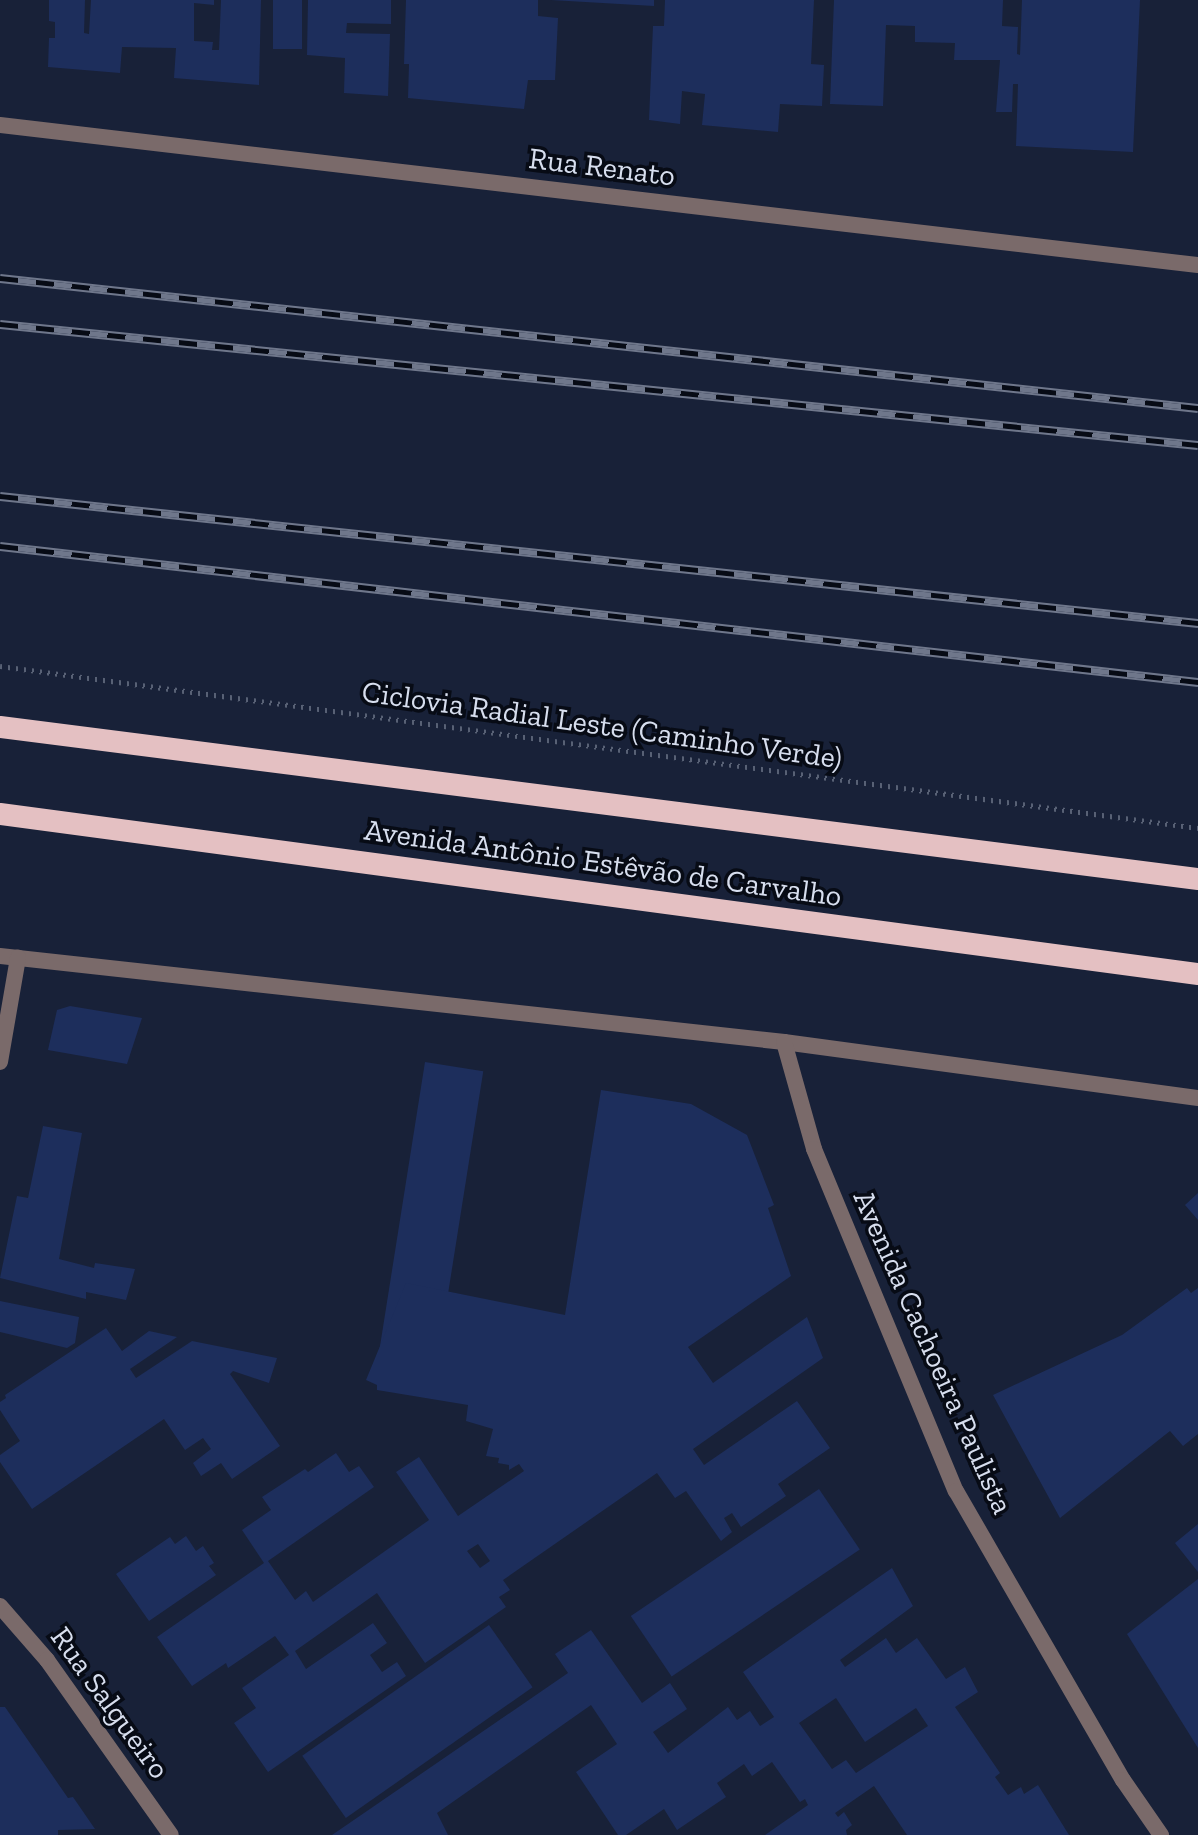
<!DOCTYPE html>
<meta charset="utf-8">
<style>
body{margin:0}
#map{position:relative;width:1198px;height:1835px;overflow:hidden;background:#182138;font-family:"Zilla Slab",serif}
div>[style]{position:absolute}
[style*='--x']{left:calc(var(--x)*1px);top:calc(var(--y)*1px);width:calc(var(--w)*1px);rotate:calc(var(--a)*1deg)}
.building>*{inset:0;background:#1d2e5c;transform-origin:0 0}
.path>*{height:5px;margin-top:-2.5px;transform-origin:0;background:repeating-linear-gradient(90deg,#586175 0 2px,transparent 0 8px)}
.minor>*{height:16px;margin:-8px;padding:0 8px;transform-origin:8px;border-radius:8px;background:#7a6a6a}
.tertiary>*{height:16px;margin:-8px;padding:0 8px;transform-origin:8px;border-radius:8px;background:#7a6a6a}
.trunk>*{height:22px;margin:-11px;padding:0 11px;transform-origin:11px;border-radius:11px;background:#e4c0c2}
.rail>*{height:9px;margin-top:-4.5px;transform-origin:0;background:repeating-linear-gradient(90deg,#070b15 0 18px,#6f778b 0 36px);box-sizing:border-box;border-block:2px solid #6f778b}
span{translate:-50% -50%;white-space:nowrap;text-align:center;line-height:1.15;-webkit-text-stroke:7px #070b15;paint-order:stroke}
.street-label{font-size:30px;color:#d7deee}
</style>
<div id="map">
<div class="building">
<i style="clip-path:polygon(49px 0,85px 0,84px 33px,89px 34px,91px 0,214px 0,214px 5px,194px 3px,194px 41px,213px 42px,212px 50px,219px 50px,221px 0,261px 0,259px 85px,174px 78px,176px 48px,122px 47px,120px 73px,48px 67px,49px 38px,55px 38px,55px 22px,49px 21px)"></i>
<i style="left:273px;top:0;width:29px;height:49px"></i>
<i style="clip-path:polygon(308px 0,391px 0,391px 24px,347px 23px,346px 33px,390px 34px,388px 96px,344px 93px,345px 58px,307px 55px)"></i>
<i style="clip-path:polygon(406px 0,538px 0,538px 16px,558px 18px,555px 80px,528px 80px,524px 109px,408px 98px,409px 64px,404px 64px)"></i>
<i style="clip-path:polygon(551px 0,654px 0,654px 6px)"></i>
<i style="clip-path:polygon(665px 0,814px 0,811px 64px,824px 65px,822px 106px,780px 104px,778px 132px,702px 125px,705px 94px,682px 91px,680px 124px,649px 120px,653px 26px,664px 26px)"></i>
<i style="clip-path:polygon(834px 0,1003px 0,1002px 26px,1018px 27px,1017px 54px,1020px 55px,1022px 0,1140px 0,1133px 152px,1016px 146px,1018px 84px,1013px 84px,1012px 112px,996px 112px,1000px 60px,954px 60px,955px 43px,915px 42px,915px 26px,886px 25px,883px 106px,830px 104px)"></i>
<i style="clip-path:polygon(70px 1006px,142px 1018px,127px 1064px,48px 1050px,57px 1010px)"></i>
<i style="left:425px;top:1062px;width:59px;height:292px;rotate:9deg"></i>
<i style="clip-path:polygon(evenodd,601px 1090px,691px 1104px,747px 1135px,774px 1205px,768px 1208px,791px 1276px,688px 1347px,713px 1383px,807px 1317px,823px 1358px,693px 1449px,704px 1465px,797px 1401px,830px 1448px,778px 1484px,786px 1496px,741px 1527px,732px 1513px,724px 1518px,732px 1532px,721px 1541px,686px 1491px,675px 1498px,657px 1473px,503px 1580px,510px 1590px,499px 1597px,506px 1607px,425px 1663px,377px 1593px,295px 1651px,306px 1669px,373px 1623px,387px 1643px,370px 1655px,382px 1672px,397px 1662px,406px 1676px,268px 1772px,234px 1723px,256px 1708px,242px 1688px,289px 1655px,275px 1636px,228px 1668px,226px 1663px,192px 1686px,157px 1637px,264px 1563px,242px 1530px,271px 1510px,262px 1497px,305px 1469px,308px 1472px,336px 1453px,349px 1472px,359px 1466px,374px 1487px,268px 1561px,295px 1600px,306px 1591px,313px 1602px,429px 1520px,396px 1472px,419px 1457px,458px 1516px,524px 1471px,519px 1464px,509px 1470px,509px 1465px,498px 1463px,499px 1458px,486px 1456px,493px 1429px,466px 1421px,468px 1405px,377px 1390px,377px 1385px,366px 1380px,406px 1283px,565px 1315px,601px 1090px,478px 1544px,490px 1561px,480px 1568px,467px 1551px,478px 1544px)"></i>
<i style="clip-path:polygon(43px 1126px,82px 1133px,59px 1259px,94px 1268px,95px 1263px,135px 1269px,126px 1300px,86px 1292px,86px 1299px,0 1278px,17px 1196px,28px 1198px)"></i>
<i style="clip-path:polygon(1198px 1193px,1198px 1220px,1185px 1205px)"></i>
<i style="clip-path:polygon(1187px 1288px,1191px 1293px,1198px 1288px,1198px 1434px,1183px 1446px,1170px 1431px,1060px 1518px,993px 1395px,1122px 1335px)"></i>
<i style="clip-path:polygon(0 1301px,79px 1317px,75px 1343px,67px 1348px,0 1332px)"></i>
<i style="clip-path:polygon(106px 1328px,122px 1351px,149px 1331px,177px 1337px,130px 1369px,136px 1378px,192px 1341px,277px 1358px,269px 1383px,233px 1371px,230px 1374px,280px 1446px,232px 1479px,221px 1463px,201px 1476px,193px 1463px,211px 1449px,203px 1438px,185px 1450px,164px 1419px,32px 1509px,0 1462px,0 1455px,20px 1441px,0 1410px,0 1402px,6px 1398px,5px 1395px)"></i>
<i style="left:819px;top:1489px;width:73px;height:227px;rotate:56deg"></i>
<i style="clip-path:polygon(1198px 1524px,1198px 1572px,1175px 1543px)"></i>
<i style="clip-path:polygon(186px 1536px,196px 1551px,203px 1546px,214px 1563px,209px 1566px,216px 1575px,149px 1621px,116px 1574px,170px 1537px,175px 1544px)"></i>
<i style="clip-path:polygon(evenodd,892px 1568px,913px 1606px,840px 1660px,845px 1667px,886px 1638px,896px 1653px,917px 1638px,946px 1679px,965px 1667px,978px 1692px,955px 1707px,1000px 1773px,995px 1777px,1008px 1795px,1021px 1787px,1024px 1794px,1038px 1785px,1069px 1835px,907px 1835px,874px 1786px,835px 1813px,838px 1817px,844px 1812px,852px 1825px,846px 1830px,847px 1835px,765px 1835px,808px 1805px,805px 1799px,800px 1802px,772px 1762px,752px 1776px,744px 1764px,717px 1783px,726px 1797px,677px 1830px,664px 1809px,626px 1835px,618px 1835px,576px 1772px,617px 1744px,591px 1705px,437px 1813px,448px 1835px,332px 1835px,568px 1673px,555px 1654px,591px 1630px,642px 1703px,670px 1683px,687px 1709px,653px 1732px,668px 1753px,728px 1707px,737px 1720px,750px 1711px,760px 1726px,774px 1717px,743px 1672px,892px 1568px,836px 1698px,865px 1742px,916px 1708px,928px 1726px,856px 1773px,846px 1760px,832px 1769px,799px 1723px,836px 1698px)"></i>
<i style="clip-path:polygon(1198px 1579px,1198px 1748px,1127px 1634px)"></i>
<i style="left:489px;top:1625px;width:76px;height:228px;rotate:55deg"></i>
<i style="clip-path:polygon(0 1707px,5px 1707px,68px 1798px,73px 1797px,95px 1829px,58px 1830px,58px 1835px,0 1835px)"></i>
</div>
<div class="path">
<i style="--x:0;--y:666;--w:1209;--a:7.7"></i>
</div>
<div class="minor">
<i style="--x:0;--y:956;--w:789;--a:6.26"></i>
<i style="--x:784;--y:1042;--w:418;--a:7.7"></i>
<i style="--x:784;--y:1042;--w:111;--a:74.3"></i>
<i style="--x:814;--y:1149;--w:370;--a:67.5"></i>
<i style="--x:956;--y:1491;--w:334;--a:60"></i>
<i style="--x:1123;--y:1780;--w:67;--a:55.4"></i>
<i style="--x:0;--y:1062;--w:106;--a:-80.2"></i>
<i style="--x:0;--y:1606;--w:72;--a:49"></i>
<i style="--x:47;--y:1660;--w:214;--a:54.7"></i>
</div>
<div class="tertiary">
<i style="--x:0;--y:125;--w:1206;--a:6.67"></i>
</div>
<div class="trunk">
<i style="--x:0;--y:727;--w:1208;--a:7.23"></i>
<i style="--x:0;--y:814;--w:1209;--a:7.61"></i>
</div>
<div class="rail">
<i style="--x:0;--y:278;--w:1205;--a:6.19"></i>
<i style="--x:0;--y:324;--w:1204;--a:5.77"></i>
<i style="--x:0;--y:496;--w:1205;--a:6.05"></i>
<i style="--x:0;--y:546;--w:1206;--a:6.48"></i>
</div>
<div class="street-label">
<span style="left:602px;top:167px;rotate:7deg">Rua Renato</span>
<span style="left:602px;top:725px;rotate:8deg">Ciclovia Radial Leste (Caminho Verde)</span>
<span style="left:603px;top:863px;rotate:8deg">Avenida Antônio Estêvão de Carvalho</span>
<span style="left:933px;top:1352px;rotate:66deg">Avenida Cachoeira Paulista</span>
<span style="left:110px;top:1703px;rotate:54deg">Rua Salgueiro</span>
</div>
</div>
